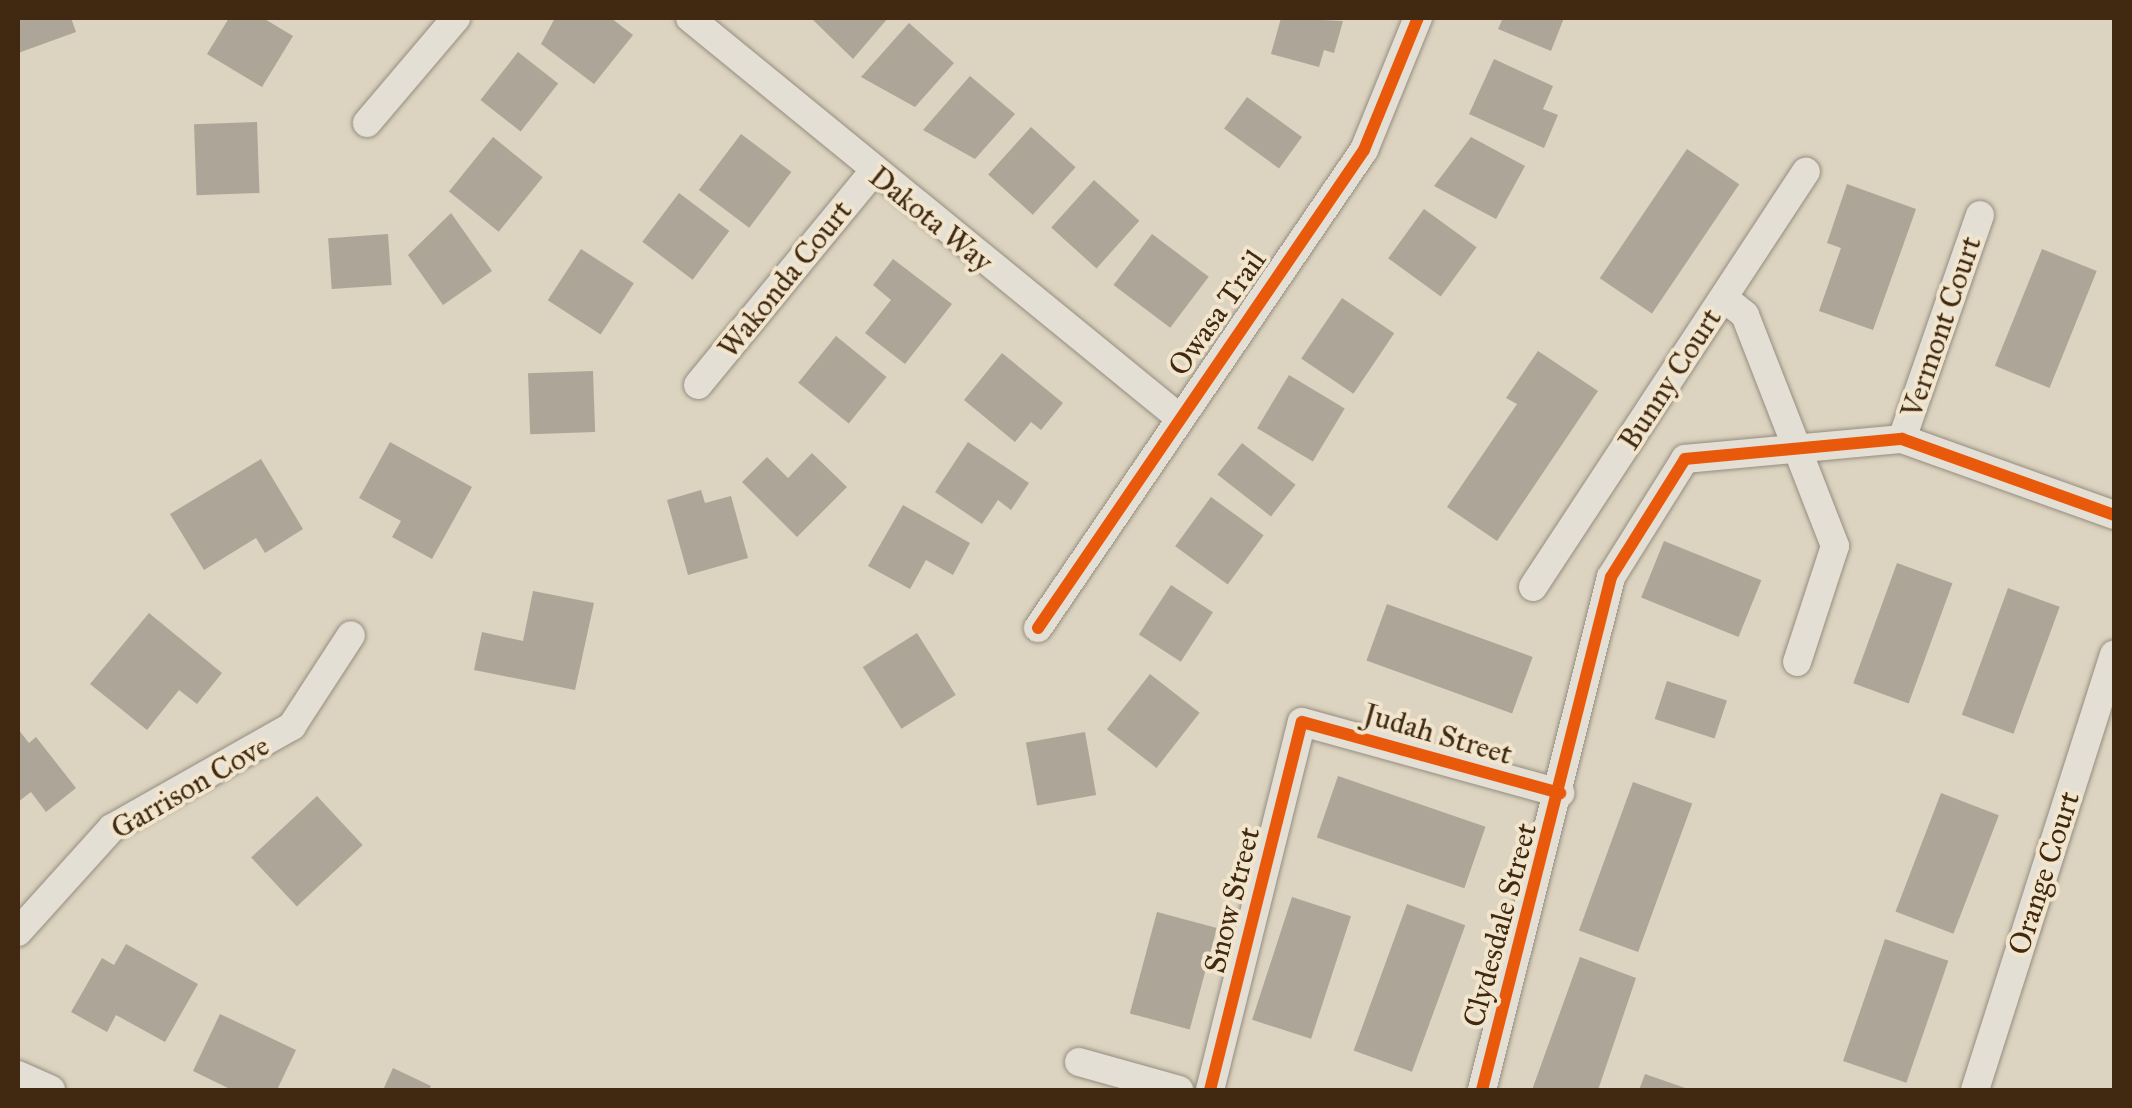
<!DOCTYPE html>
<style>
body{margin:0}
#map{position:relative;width:2132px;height:1108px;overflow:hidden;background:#dcd3c0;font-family:"IM FELL Great Primer",serif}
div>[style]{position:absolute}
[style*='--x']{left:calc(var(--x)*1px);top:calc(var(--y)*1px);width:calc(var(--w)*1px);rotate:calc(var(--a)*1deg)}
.building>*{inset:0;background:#ada597;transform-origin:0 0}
.roads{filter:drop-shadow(0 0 2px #958d7f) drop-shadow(0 0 2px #958d7f)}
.street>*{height:28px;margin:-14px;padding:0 14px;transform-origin:14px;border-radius:14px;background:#e4dfd5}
.cycleway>*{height:12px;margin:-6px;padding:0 6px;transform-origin:6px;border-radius:6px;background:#e8590c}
span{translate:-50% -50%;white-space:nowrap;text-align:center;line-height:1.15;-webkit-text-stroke:8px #f1e5ce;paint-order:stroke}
.street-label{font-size:30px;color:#412810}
.frame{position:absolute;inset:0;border:20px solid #412810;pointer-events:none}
</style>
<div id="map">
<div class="building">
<i style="clip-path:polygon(18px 18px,71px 18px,76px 32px,18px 53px)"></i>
<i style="clip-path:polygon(229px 18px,263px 18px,293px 36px,262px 87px,207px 54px)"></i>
<i style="clip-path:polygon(555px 18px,611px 18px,633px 35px,594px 84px,541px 44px)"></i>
<i style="clip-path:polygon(811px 18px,888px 18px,853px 59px)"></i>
<i style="clip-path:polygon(1281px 18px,1343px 21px,1334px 53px,1324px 50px,1319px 67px,1271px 54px)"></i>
<i style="clip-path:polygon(1503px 18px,1564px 18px,1551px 51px,1498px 29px)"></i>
<i style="clip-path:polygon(909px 23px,954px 63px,915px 107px,861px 77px)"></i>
<i style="left:518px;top:52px;width:51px;height:61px;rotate:38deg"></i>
<i style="clip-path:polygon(1494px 59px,1553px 86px,1543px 109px,1558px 115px,1544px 148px,1469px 114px)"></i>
<i style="clip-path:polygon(970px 76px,1015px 114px,975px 159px,923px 130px)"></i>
<i style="left:1247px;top:97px;width:68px;height:39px;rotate:36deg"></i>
<i style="left:257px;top:122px;width:71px;height:63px;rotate:88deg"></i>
<i style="left:1031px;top:127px;width:60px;height:64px;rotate:42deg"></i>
<i style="left:741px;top:134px;width:63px;height:70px;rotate:37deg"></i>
<i style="left:493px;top:137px;width:64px;height:70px;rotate:39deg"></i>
<i style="clip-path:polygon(1471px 137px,1525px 166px,1496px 219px,1434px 186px)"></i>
<i style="left:1687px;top:149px;width:63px;height:156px;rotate:34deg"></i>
<i style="left:1094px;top:180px;width:61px;height:64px;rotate:42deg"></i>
<i style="clip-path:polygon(1847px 184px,1916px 209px,1873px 330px,1819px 311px,1841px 248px,1827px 243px)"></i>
<i style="left:679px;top:193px;width:63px;height:61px;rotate:37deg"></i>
<i style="left:1424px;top:209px;width:65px;height:61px;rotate:36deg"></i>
<i style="clip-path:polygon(451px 213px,492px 271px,443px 305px,408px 255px)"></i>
<i style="left:388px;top:234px;width:51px;height:60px;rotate:86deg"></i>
<i style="left:1152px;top:234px;width:71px;height:64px;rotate:37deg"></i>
<i style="left:581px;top:249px;width:63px;height:61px;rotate:33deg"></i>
<i style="left:2042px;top:249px;width:59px;height:126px;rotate:22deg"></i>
<i style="clip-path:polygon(893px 259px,952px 304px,905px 364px,865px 333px,891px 300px,873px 285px)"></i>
<i style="left:1342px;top:298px;width:63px;height:73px;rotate:34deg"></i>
<i style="left:836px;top:336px;width:65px;height:60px;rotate:39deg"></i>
<i style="clip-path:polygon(1538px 351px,1598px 391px,1497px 541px,1447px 507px,1517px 404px,1506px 398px)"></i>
<i style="clip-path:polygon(1002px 353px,1063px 403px,1041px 430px,1031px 422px,1015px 442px,964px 400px)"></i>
<i style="left:593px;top:371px;width:61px;height:65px;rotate:88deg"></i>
<i style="left:1289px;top:375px;width:65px;height:62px;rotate:31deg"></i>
<i style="clip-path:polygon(390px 442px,472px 487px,432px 559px,392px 537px,401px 521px,359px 498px)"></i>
<i style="clip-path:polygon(968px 442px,1029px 483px,1011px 510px,998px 500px,982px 524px,935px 492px)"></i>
<i style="left:1242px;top:443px;width:68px;height:40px;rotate:38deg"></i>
<i style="clip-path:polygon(812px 453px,847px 487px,797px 537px,742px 482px,767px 457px,788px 478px)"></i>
<i style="clip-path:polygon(261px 459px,303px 529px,265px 553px,256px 538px,204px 570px,170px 514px)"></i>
<i style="clip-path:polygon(701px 490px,705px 503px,731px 496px,748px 558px,688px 575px,667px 500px)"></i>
<i style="left:1211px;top:497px;width:65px;height:61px;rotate:36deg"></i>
<i style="clip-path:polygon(903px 505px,970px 543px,953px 575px,926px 560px,910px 589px,868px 566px)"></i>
<i style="left:1664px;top:541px;width:105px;height:61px;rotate:22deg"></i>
<i style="left:1897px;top:563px;width:59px;height:128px;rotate:20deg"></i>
<i style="left:1171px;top:585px;width:50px;height:59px;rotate:33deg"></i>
<i style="left:2008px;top:588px;width:55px;height:135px;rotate:20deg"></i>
<i style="clip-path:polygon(533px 591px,594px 603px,575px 690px,474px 670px,482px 632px,523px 641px)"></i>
<i style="left:1387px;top:604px;width:155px;height:60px;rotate:20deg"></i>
<i style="clip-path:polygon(149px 613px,222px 673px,197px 704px,179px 690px,147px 730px,90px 684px)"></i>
<i style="left:917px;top:633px;width:73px;height:64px;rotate:58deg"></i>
<i style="left:1150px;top:674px;width:63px;height:70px;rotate:38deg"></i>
<i style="left:1667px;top:681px;width:63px;height:40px;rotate:18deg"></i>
<i style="clip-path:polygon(18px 729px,29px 743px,36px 737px,76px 788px,46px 812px,31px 792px,18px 802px)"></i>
<i style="left:1085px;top:732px;width:64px;height:60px;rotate:80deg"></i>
<i style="left:1338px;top:776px;width:156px;height:65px;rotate:19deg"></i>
<i style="left:1633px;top:782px;width:63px;height:158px;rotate:20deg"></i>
<i style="left:1941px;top:793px;width:62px;height:127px;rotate:21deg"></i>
<i style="left:317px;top:796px;width:67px;height:90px;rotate:47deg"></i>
<i style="left:1292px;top:897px;width:62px;height:129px;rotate:18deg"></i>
<i style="left:1407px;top:904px;width:62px;height:156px;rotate:20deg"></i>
<i style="left:1157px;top:912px;width:62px;height:105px;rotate:15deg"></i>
<i style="left:1885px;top:939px;width:67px;height:129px;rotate:19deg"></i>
<i style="clip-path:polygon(126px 944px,198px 984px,165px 1042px,116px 1015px,107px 1032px,71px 1012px,102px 958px,114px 965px)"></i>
<i style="clip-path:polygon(1580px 957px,1636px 978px,1598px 1090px,1532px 1090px)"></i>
<i style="clip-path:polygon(220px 1014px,296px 1050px,277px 1090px,232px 1090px,193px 1071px)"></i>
<i style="clip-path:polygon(393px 1068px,431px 1086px,429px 1090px,383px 1090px)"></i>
<i style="clip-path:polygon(1645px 1074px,1691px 1090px,1639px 1090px)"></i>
</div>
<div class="roads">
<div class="street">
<i style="--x:690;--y:18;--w:628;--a:39.24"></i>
<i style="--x:367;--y:123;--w:138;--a:-49.7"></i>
<i style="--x:1724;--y:298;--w:27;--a:39"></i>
<i style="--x:1745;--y:315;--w:248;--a:68.7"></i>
<i style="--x:1835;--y:546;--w:122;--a:108.1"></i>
<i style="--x:698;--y:385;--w:274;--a:-50.6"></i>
<i style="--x:1902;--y:439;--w:237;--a:-70.8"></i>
<i style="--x:1533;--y:587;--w:497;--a:-56.7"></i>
<i style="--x:1038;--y:628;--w:579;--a:-55.71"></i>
<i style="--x:1364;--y:150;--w:143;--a:-67.8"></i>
<i style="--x:18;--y:932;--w:140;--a:-47.9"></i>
<i style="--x:112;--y:828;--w:207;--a:-29.5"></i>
<i style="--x:292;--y:726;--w:108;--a:-57"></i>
<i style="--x:1079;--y:1062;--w:104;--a:15.6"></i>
<i style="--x:18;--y:1075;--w:36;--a:24"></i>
<i style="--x:1210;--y:1090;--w:379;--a:-76"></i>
<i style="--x:1302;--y:722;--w:268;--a:15.4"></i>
<i style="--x:1482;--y:1090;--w:529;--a:-75.88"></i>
<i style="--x:1611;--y:577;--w:139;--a:-57.9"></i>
<i style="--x:1685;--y:459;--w:218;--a:-5.3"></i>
<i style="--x:1902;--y:439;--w:225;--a:19.7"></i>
<i style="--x:1975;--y:1090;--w:457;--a:-72.3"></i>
</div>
</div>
<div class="cycleway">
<i style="--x:1038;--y:628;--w:579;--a:-55.71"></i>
<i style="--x:1364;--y:150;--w:143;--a:-67.8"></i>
<i style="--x:1210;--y:1090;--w:379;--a:-76"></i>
<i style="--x:1302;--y:722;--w:268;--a:15.4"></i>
<i style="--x:1482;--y:1090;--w:529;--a:-75.88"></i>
<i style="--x:1611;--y:577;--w:139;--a:-57.9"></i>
<i style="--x:1685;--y:459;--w:218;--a:-5.3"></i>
<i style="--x:1902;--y:439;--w:225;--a:19.7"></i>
</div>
<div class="street-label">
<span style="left:931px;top:219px;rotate:39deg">Dakota Way</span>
<span style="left:785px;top:279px;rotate:-51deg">Wakonda Court</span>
<span style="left:1217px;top:313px;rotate:-55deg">Owasa Trail</span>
<span style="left:1941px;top:327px;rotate:-71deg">Vermont Court</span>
<span style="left:1670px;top:379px;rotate:-57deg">Bunny Court</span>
<span style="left:1438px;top:734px;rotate:16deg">Judah Street</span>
<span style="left:190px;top:787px;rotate:-30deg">Garrison Cove</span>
<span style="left:2044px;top:873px;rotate:-72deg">Orange Court</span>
<span style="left:1232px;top:900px;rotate:-76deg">Snow Street</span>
<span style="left:1500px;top:925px;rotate:-75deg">Clydesdale Street</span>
</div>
<div class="frame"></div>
</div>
